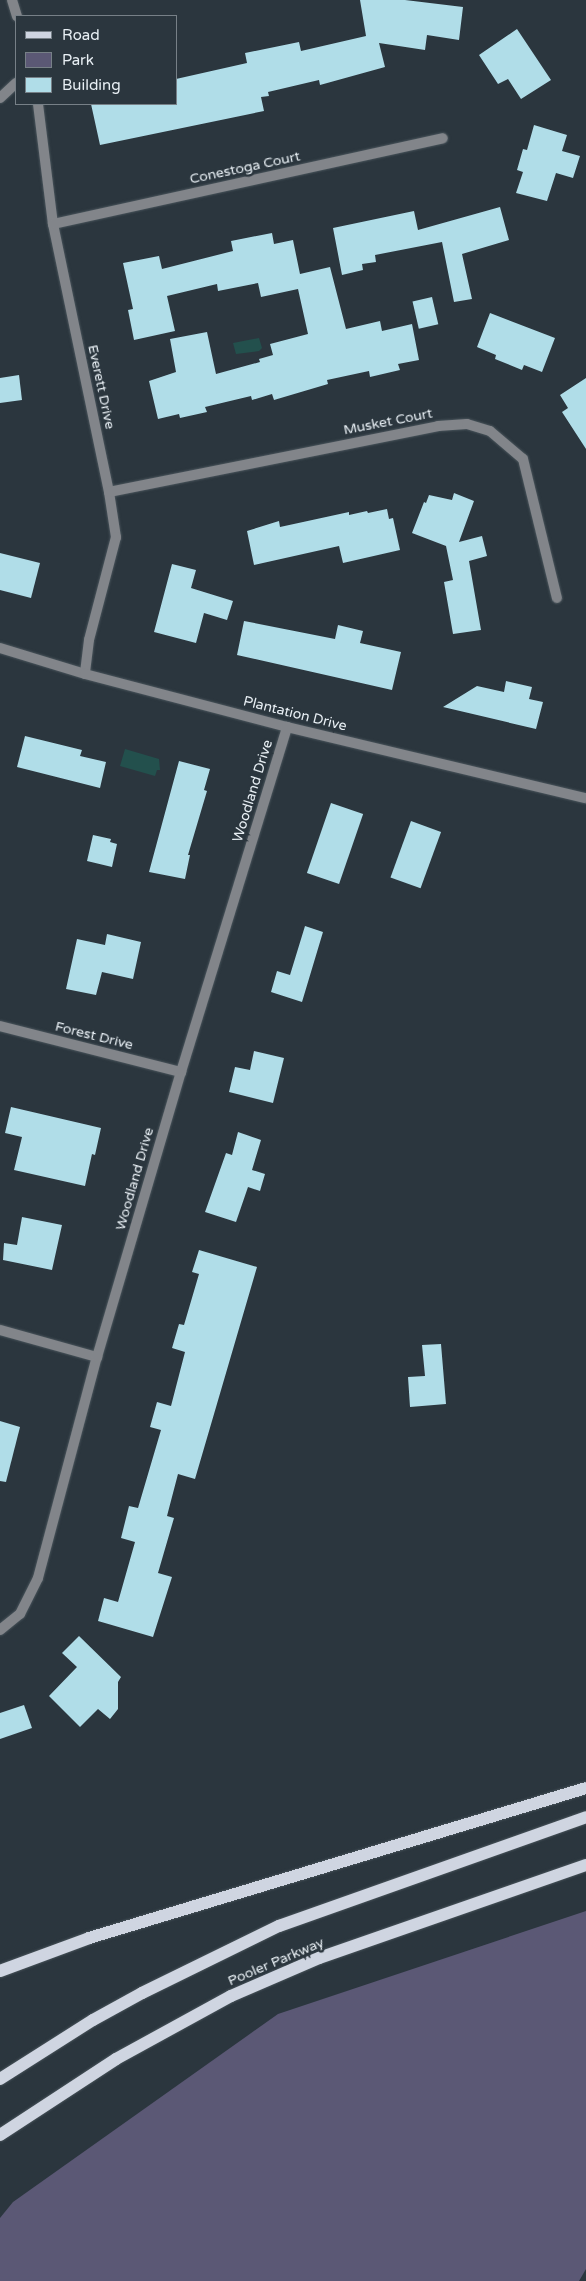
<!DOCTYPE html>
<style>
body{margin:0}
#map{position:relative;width:586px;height:2281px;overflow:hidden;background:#2b363e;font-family:"Varela Round",sans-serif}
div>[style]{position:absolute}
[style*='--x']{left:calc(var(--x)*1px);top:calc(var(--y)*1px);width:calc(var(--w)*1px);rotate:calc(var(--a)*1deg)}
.green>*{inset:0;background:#5b5875}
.water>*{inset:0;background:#23504d}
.building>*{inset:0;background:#b0dde8;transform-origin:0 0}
.roads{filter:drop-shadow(0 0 1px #49545b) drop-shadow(0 0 1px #49545b)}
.minor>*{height:10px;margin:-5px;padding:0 5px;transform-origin:5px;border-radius:5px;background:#82858a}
.primary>*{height:12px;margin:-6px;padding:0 6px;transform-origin:6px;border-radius:6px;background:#cfd5e1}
span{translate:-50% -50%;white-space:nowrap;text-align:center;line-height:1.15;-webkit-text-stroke:5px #2b363e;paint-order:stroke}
.street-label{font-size:14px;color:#e8eff4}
.legend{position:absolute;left:15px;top:15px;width:162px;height:90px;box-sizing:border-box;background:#2b363e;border:1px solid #778087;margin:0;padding:6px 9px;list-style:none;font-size:15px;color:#e8eff4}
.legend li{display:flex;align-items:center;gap:10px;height:25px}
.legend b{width:25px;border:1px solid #778087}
</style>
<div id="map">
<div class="green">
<i style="clip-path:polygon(586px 1911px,586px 2269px,579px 2281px,0 2281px,0 2218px,13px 2202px,278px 2014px)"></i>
</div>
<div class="water">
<i style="clip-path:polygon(259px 338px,262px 348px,259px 351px,236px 354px,233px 343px)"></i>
<i style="clip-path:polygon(125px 749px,159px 759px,160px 770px,157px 770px,155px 776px,120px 766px)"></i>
</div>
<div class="building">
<i style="clip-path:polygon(360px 0,405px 0,463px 7px,459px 40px,427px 35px,425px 50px,379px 43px,385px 67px,320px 85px,319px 80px,268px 92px,269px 96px,261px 97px,264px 111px,100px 145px,91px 104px,176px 104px,176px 79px,247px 63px,245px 53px,299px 42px,301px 51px,366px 36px)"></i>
<i style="clip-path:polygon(517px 29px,551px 80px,521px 99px,508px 79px,498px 84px,479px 55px)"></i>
<i style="clip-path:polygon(534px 125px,567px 135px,562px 151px,580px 156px,573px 178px,556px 173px,547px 201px,516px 193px,523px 172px,517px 170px,523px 149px,527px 150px)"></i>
<i style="clip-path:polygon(500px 207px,509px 240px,462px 254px,472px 299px,454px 302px,442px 242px,375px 255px,376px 262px,362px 264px,363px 270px,342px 275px,333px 228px,414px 211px,418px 230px)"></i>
<i style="clip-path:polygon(272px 233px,274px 244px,293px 240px,300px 274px,330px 267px,346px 329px,380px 321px,382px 331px,412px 324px,419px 360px,398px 364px,400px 370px,370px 377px,369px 371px,327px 380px,328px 384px,274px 400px,272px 394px,252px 400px,251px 396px,205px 407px,207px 412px,180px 418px,179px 414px,158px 419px,149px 381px,176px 372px,170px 339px,207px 332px,216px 374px,260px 362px,259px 359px,273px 355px,270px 344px,308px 334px,298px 289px,261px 297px,258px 283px,218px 291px,217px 284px,167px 296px,175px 331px,134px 340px,128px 310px,133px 309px,123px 263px,159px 256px,162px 269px,233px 251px,231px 241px)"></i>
<i style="left:432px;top:297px;width:28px;height:20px;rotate:77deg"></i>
<i style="clip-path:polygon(490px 313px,555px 338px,542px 372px,524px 365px,522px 370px,495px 359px,496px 355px,477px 347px)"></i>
<i style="clip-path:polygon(19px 375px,22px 400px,0 403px,0 378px)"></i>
<i style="clip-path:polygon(586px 378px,586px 449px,562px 412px,568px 408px,560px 395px)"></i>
<i style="clip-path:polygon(454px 493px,474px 501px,459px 542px,482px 536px,487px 556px,469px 561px,481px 630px,453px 634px,444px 582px,453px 580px,446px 546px,412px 533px,424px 502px,426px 503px,429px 495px,452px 500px)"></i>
<i style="clip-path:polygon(387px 509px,389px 519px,393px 518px,400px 550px,343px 563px,339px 546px,254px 565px,247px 531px,279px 521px,280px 527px,349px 512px,349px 515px,367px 511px,368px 513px)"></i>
<i style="clip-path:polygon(0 553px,40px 563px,31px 598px,0 590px)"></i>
<i style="clip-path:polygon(172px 564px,196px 570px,191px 588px,233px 601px,227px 620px,204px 613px,196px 643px,154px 632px)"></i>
<i style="clip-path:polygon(244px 621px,335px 639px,338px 625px,363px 631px,360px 643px,401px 652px,392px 690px,237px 655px)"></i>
<i style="clip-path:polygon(506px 681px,532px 687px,529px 699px,543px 702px,536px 729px,443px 707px,477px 686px,504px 692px)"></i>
<i style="clip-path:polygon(25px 736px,82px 750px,80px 756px,106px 762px,100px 788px,17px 767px)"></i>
<i style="clip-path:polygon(179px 761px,210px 769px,204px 790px,207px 791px,188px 855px,190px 855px,185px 879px,149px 872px)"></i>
<i style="left:331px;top:803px;width:34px;height:74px;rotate:19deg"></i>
<i style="left:411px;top:821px;width:32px;height:60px;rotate:20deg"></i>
<i style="clip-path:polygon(93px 835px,111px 839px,110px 842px,117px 844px,112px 867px,87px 861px)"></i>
<i style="clip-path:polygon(305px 926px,323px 932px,302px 1002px,271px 992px,277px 971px,290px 975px)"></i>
<i style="clip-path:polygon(107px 934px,141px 942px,133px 979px,102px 972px,96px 995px,66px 989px,77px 939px,105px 945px)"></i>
<i style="clip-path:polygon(254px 1051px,284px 1058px,273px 1103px,229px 1092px,235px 1067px,250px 1070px)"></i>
<i style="clip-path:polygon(11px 1107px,101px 1128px,95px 1155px,92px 1154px,85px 1186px,14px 1170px,22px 1137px,5px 1133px)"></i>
<i style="clip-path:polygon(238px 1132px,261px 1140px,252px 1170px,265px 1174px,260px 1191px,248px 1187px,236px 1222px,205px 1212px,226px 1153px,232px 1155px)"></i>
<i style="clip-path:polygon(22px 1217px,62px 1225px,52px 1270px,3px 1260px,4px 1243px,17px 1245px)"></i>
<i style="clip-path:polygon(199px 1250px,257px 1267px,195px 1479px,178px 1474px,167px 1516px,174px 1518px,158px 1573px,172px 1577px,153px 1637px,98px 1621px,104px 1598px,118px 1602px,135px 1542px,121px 1538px,129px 1506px,138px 1508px,161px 1430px,150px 1427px,157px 1402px,171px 1406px,185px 1352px,172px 1348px,179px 1324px,184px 1325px,199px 1274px,192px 1272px)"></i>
<i style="clip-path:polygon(441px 1344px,446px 1404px,410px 1407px,408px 1377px,425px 1376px,422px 1345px)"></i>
<i style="clip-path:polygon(0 1421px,20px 1427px,6px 1482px,0 1481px)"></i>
<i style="clip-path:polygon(79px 1636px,121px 1677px,118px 1682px,118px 1709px,110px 1719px,98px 1709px,80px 1727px,49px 1696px,77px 1667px,62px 1653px)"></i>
<i style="clip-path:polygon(24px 1705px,32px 1728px,0 1739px,0 1713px)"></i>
</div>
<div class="roads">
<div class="minor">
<i style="--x:12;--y:0;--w:17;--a:73"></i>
<i style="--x:0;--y:98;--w:22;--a:-43"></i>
<i style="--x:38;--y:104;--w:121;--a:82.9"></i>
<i style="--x:53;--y:224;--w:274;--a:78.2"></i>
<i style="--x:109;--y:492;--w:46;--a:81.2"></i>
<i style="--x:116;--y:537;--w:106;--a:104.7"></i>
<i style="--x:89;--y:640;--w:34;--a:97"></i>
<i style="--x:53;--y:224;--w:399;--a:-12.4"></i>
<i style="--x:109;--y:492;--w:336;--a:-11.3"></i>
<i style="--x:438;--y:426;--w:29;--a:-4"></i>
<i style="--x:467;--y:424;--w:24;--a:17"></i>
<i style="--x:490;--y:431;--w:43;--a:40.3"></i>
<i style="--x:523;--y:459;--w:143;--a:76.3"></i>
<i style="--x:0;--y:648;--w:89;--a:17"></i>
<i style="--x:85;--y:674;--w:209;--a:14.7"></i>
<i style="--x:287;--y:727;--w:307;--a:13.4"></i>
<i style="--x:0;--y:1026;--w:187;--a:14.3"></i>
<i style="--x:0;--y:1330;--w:101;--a:15.6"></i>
<i style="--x:0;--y:1630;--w:26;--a:-39"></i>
<i style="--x:20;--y:1614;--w:40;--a:-63.4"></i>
<i style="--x:38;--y:1578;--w:229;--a:-75.1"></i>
<i style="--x:97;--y:1357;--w:297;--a:-73.6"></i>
<i style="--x:181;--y:1072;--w:361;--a:-72.9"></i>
</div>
<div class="primary">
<i style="--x:0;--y:1971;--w:95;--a:-20.3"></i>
<i style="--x:89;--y:1938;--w:519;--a:-16.79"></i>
<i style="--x:0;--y:2079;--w:110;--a:-32.4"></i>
<i style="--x:93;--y:2020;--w:56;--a:-28.9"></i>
<i style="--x:142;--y:1993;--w:153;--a:-26.1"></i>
<i style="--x:279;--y:1926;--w:326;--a:-19.5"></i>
<i style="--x:0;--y:2135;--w:139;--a:-33.2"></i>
<i style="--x:116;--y:2059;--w:131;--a:-28.7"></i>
<i style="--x:231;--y:1996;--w:96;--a:-23.4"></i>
<i style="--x:319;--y:1958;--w:283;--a:-19.2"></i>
</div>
</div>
<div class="street-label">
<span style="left:245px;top:168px;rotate:-12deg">Conestoga Court</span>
<span style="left:101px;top:387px;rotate:78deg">Everett Drive</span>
<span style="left:388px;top:422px;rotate:-11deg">Musket Court</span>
<span style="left:295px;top:714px;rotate:14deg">Plantation Drive</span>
<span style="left:253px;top:791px;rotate:-73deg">Woodland Drive</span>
<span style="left:94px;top:1036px;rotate:14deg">Forest Drive</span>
<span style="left:135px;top:1179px;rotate:-74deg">Woodland Drive</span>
<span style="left:276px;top:1962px;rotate:-23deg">Pooler Parkway</span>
</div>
<ul class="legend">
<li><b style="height:6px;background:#cfd5e1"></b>Road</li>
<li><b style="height:14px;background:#5b5875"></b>Park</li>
<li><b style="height:14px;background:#b0dde8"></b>Building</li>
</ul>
</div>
